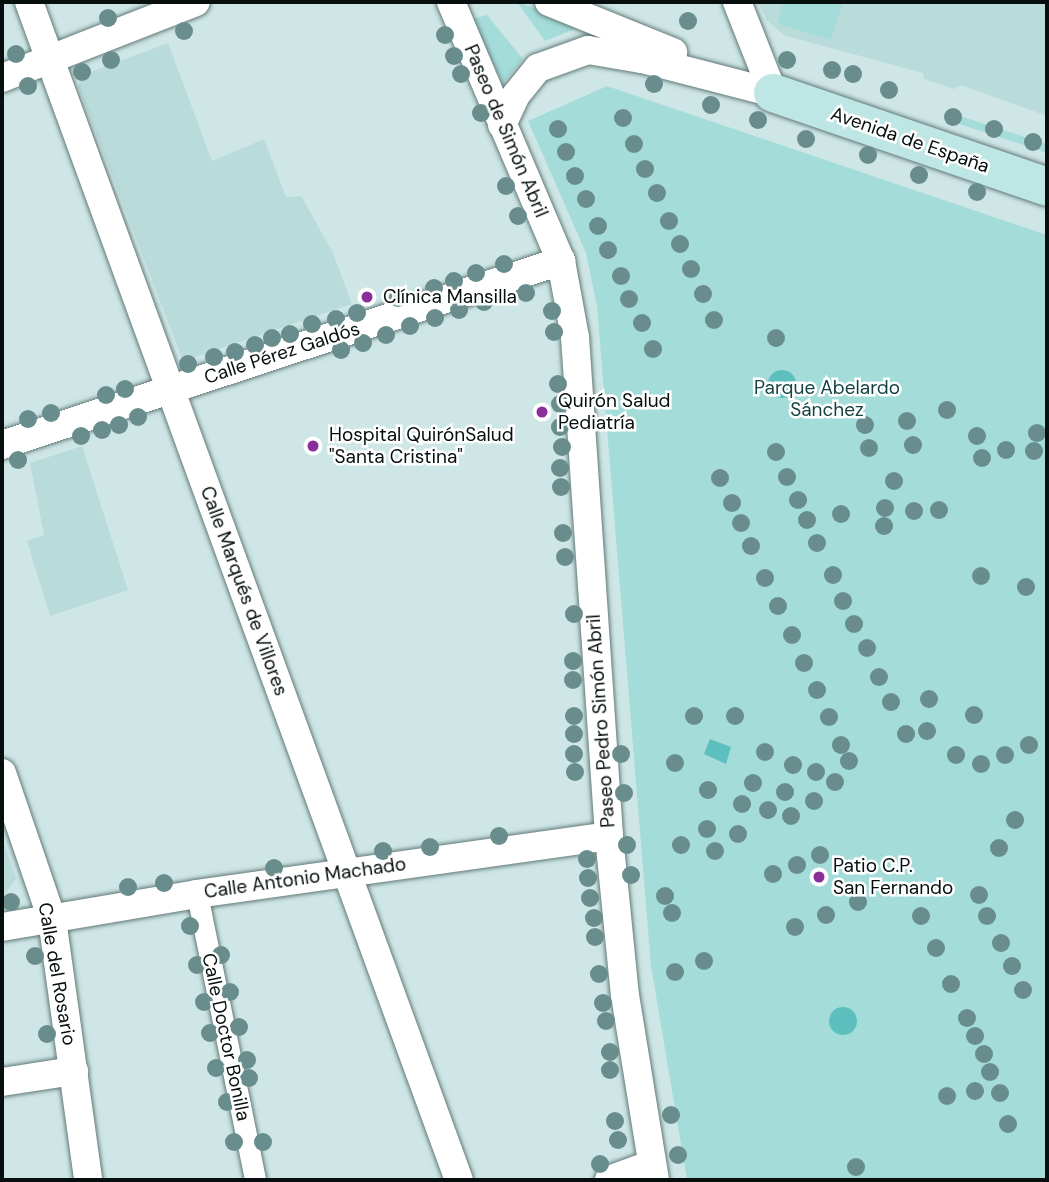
<!DOCTYPE html>
<meta charset="utf-8">
<style>
body{margin:0}
#map{position:relative;width:1049px;height:1182px;overflow:hidden;background:#cee7e6;font-family:"DM Sans",sans-serif}
div>[style]{position:absolute}
[style*='--x']{left:calc(var(--x)*1px);top:calc(var(--y)*1px);width:calc(var(--w)*1px);rotate:calc(var(--a)*1deg)}
.built>*{inset:0;background:#b9dbda}
.green>*{inset:0;background:#a4dcd9;transform-origin:0 0}
.water>*{inset:0;background:#5dc0be}
.round{border-radius:50%}
.roads{filter:drop-shadow(0 0 2px #627978) drop-shadow(0 0 2px #627978)}
.pedestrian>*{height:21px;margin:-10.5px;padding:0 10.5px;transform-origin:10.5px;border-radius:10.5px;background:#fff}
.minor>*{height:28px;margin:-14px;padding:0 14px;transform-origin:14px;border-radius:14px;background:#fff}
.secondary>*{height:38px;margin:-19px;padding:0 19px;transform-origin:19px;border-radius:19px;background:#bee6e5}
.trees>*{width:18px;height:18px;margin:-9px;border-radius:50%;background:#688d8c}
.dots>*{width:19px;height:19px;translate:-50% -50%;box-sizing:border-box;border:4px solid #fff;border-radius:50%}
span{translate:-50% -50%;white-space:nowrap;text-align:center;line-height:1.15;-webkit-text-stroke:5px #fff;paint-order:stroke}
.street-label{font-size:19px;color:#060e0e}
.poi-label{font-size:19px;color:#060e0e}
.left{translate:0 -50%;text-align:left}
.park-label{font-size:19px;color:#154342}
.frame{position:absolute;inset:0;border:4px solid #060e0e;pointer-events:none}
</style>
<div id="map">
<div class="built">
<i style="clip-path:polygon(758px 2px,1047px 2px,1047px 116px,961px 85px,954px 89px,924px 79px,923px 73px,786px 36px,767px 21px)"></i>
<i style="clip-path:polygon(168px 43px,212px 161px,264px 139px,286px 197px,301px 196px,333px 253px,352px 304px,183px 361px,78px 86px,83px 75px)"></i>
<i style="clip-path:polygon(82px 446px,128px 590px,50px 616px,27px 541px,44px 535px,30px 463px)"></i>
<i style="clip-path:polygon(2px 838px,16px 879px,2px 898px)"></i>
</div>
<div class="green">
<i style="clip-path:polygon(517px 2px,575px 22px,580px 27px,545px 41px)"></i>
<i style="clip-path:polygon(784px 2px,843px 2px,831px 40px,777px 23px)"></i>
<i style="clip-path:polygon(487px 15px,523px 59px,503px 83px,472px 19px)"></i>
<i style="clip-path:polygon(607px 86px,1047px 235px,1047px 1180px,687px 1180px,651px 966px,597px 306px,586px 253px,528px 121px)"></i>
<i style="left:954px;top:114px;width:98px;height:8px;rotate:18deg"></i>
</div>
<div class="water">
<i class="round" style="left:768px;top:370px;width:28px;height:28px"></i>
<i style="clip-path:polygon(710px 739px,731px 747px,726px 764px,704px 754px)"></i>
<i class="round" style="left:829px;top:1007px;width:28px;height:28px"></i>
</div>
<div class="roads">
<div class="pedestrian">
<i style="--x:197;--y:894;--w:292;--a:78.5"></i>
</div>
<div class="minor">
<i style="--x:29;--y:2;--w:1254;--a:69.95"></i>
<i style="--x:451;--y:2;--w:281;--a:67"></i>
<i style="--x:561;--y:261;--w:77;--a:79.6"></i>
<i style="--x:575;--y:337;--w:500;--a:86.1"></i>
<i style="--x:609;--y:836;--w:160;--a:84.3"></i>
<i style="--x:625;--y:995;--w:187;--a:80.8"></i>
<i style="--x:549;--y:2;--w:134;--a:22"></i>
<i style="--x:737;--y:2;--w:98;--a:68.4"></i>
<i style="--x:2;--y:78;--w:208;--a:-21.4"></i>
<i style="--x:502;--y:125;--w:33;--a:-65"></i>
<i style="--x:516;--y:95;--w:35;--a:-51"></i>
<i style="--x:538;--y:68;--w:53;--a:-19.8"></i>
<i style="--x:588;--y:50;--w:55;--a:9.5"></i>
<i style="--x:642;--y:59;--w:135;--a:14.5"></i>
<i style="--x:2;--y:445;--w:589;--a:-18.22"></i>
<i style="--x:2;--y:773;--w:154;--a:71.1"></i>
<i style="--x:52;--y:919;--w:263;--a:82.1"></i>
<i style="--x:2;--y:927;--w:198;--a:-9.6"></i>
<i style="--x:197;--y:894;--w:416;--a:-8"></i>
<i style="--x:2;--y:1082;--w:73;--a:-8.7"></i>
<i style="--x:609;--y:1180;--w:44;--a:-20.1"></i>
</div>
<div class="secondary">
<i style="--x:773;--y:93;--w:290;--a:18.9"></i>
</div>
</div>
<div class="trees">
<i style="left:108px;top:18px"></i>
<i style="left:688px;top:21px"></i>
<i style="left:184px;top:31px"></i>
<i style="left:445px;top:35px"></i>
<i style="left:16px;top:54px"></i>
<i style="left:454px;top:56px"></i>
<i style="left:111px;top:60px"></i>
<i style="left:787px;top:60px"></i>
<i style="left:832px;top:70px"></i>
<i style="left:82px;top:72px"></i>
<i style="left:461px;top:74px"></i>
<i style="left:853px;top:74px"></i>
<i style="left:654px;top:84px"></i>
<i style="left:28px;top:86px"></i>
<i style="left:889px;top:90px"></i>
<i style="left:711px;top:105px"></i>
<i style="left:481px;top:113px"></i>
<i style="left:953px;top:117px"></i>
<i style="left:623px;top:118px"></i>
<i style="left:758px;top:120px"></i>
<i style="left:558px;top:129px"></i>
<i style="left:994px;top:129px"></i>
<i style="left:806px;top:139px"></i>
<i style="left:1033px;top:142px"></i>
<i style="left:634px;top:144px"></i>
<i style="left:566px;top:152px"></i>
<i style="left:868px;top:155px"></i>
<i style="left:645px;top:169px"></i>
<i style="left:919px;top:175px"></i>
<i style="left:575px;top:176px"></i>
<i style="left:506px;top:186px"></i>
<i style="left:977px;top:192px"></i>
<i style="left:657px;top:193px"></i>
<i style="left:586px;top:199px"></i>
<i style="left:518px;top:216px"></i>
<i style="left:669px;top:221px"></i>
<i style="left:598px;top:226px"></i>
<i style="left:680px;top:244px"></i>
<i style="left:608px;top:250px"></i>
<i style="left:504px;top:264px"></i>
<i style="left:691px;top:269px"></i>
<i style="left:476px;top:273px"></i>
<i style="left:621px;top:276px"></i>
<i style="left:454px;top:281px"></i>
<i style="left:434px;top:288px"></i>
<i style="left:526px;top:293px"></i>
<i style="left:703px;top:294px"></i>
<i style="left:398px;top:298px"></i>
<i style="left:629px;top:299px"></i>
<i style="left:484px;top:302px"></i>
<i style="left:459px;top:310px"></i>
<i style="left:552px;top:311px"></i>
<i style="left:357px;top:313px"></i>
<i style="left:435px;top:318px"></i>
<i style="left:336px;top:319px"></i>
<i style="left:714px;top:320px"></i>
<i style="left:642px;top:323px"></i>
<i style="left:312px;top:324px"></i>
<i style="left:410px;top:326px"></i>
<i style="left:554px;top:332px"></i>
<i style="left:290px;top:334px"></i>
<i style="left:386px;top:335px"></i>
<i style="left:272px;top:338px"></i>
<i style="left:776px;top:338px"></i>
<i style="left:363px;top:343px"></i>
<i style="left:255px;top:345px"></i>
<i style="left:653px;top:349px"></i>
<i style="left:341px;top:350px"></i>
<i style="left:235px;top:352px"></i>
<i style="left:214px;top:357px"></i>
<i style="left:188px;top:364px"></i>
<i style="left:558px;top:384px"></i>
<i style="left:125px;top:389px"></i>
<i style="left:106px;top:395px"></i>
<i style="left:560px;top:404px"></i>
<i style="left:947px;top:410px"></i>
<i style="left:51px;top:413px"></i>
<i style="left:138px;top:417px"></i>
<i style="left:28px;top:419px"></i>
<i style="left:907px;top:421px"></i>
<i style="left:119px;top:425px"></i>
<i style="left:865px;top:425px"></i>
<i style="left:560px;top:427px"></i>
<i style="left:102px;top:430px"></i>
<i style="left:1037px;top:433px"></i>
<i style="left:81px;top:436px"></i>
<i style="left:977px;top:436px"></i>
<i style="left:913px;top:445px"></i>
<i style="left:562px;top:447px"></i>
<i style="left:869px;top:448px"></i>
<i style="left:1006px;top:450px"></i>
<i style="left:1034px;top:451px"></i>
<i style="left:776px;top:452px"></i>
<i style="left:982px;top:458px"></i>
<i style="left:18px;top:460px"></i>
<i style="left:560px;top:468px"></i>
<i style="left:787px;top:477px"></i>
<i style="left:720px;top:478px"></i>
<i style="left:894px;top:481px"></i>
<i style="left:561px;top:487px"></i>
<i style="left:798px;top:500px"></i>
<i style="left:732px;top:503px"></i>
<i style="left:885px;top:508px"></i>
<i style="left:939px;top:510px"></i>
<i style="left:914px;top:511px"></i>
<i style="left:841px;top:514px"></i>
<i style="left:807px;top:520px"></i>
<i style="left:741px;top:523px"></i>
<i style="left:884px;top:526px"></i>
<i style="left:563px;top:533px"></i>
<i style="left:817px;top:543px"></i>
<i style="left:751px;top:546px"></i>
<i style="left:565px;top:557px"></i>
<i style="left:833px;top:575px"></i>
<i style="left:981px;top:576px"></i>
<i style="left:765px;top:578px"></i>
<i style="left:1026px;top:587px"></i>
<i style="left:843px;top:601px"></i>
<i style="left:778px;top:606px"></i>
<i style="left:574px;top:614px"></i>
<i style="left:854px;top:624px"></i>
<i style="left:792px;top:635px"></i>
<i style="left:867px;top:648px"></i>
<i style="left:573px;top:661px"></i>
<i style="left:804px;top:663px"></i>
<i style="left:879px;top:677px"></i>
<i style="left:573px;top:680px"></i>
<i style="left:817px;top:690px"></i>
<i style="left:929px;top:699px"></i>
<i style="left:891px;top:702px"></i>
<i style="left:974px;top:715px"></i>
<i style="left:574px;top:716px"></i>
<i style="left:694px;top:716px"></i>
<i style="left:735px;top:716px"></i>
<i style="left:829px;top:717px"></i>
<i style="left:927px;top:731px"></i>
<i style="left:574px;top:734px"></i>
<i style="left:906px;top:734px"></i>
<i style="left:841px;top:745px"></i>
<i style="left:1029px;top:745px"></i>
<i style="left:765px;top:752px"></i>
<i style="left:574px;top:754px"></i>
<i style="left:621px;top:754px"></i>
<i style="left:956px;top:755px"></i>
<i style="left:1005px;top:755px"></i>
<i style="left:849px;top:761px"></i>
<i style="left:675px;top:763px"></i>
<i style="left:981px;top:764px"></i>
<i style="left:793px;top:765px"></i>
<i style="left:575px;top:772px"></i>
<i style="left:816px;top:772px"></i>
<i style="left:835px;top:782px"></i>
<i style="left:753px;top:783px"></i>
<i style="left:708px;top:790px"></i>
<i style="left:785px;top:792px"></i>
<i style="left:624px;top:793px"></i>
<i style="left:814px;top:801px"></i>
<i style="left:742px;top:804px"></i>
<i style="left:768px;top:810px"></i>
<i style="left:791px;top:816px"></i>
<i style="left:1015px;top:820px"></i>
<i style="left:707px;top:829px"></i>
<i style="left:738px;top:834px"></i>
<i style="left:499px;top:836px"></i>
<i style="left:627px;top:845px"></i>
<i style="left:681px;top:845px"></i>
<i style="left:430px;top:847px"></i>
<i style="left:999px;top:848px"></i>
<i style="left:383px;top:851px"></i>
<i style="left:715px;top:851px"></i>
<i style="left:820px;top:855px"></i>
<i style="left:587px;top:859px"></i>
<i style="left:797px;top:865px"></i>
<i style="left:274px;top:868px"></i>
<i style="left:773px;top:874px"></i>
<i style="left:631px;top:875px"></i>
<i style="left:588px;top:878px"></i>
<i style="left:164px;top:883px"></i>
<i style="left:128px;top:887px"></i>
<i style="left:979px;top:895px"></i>
<i style="left:665px;top:896px"></i>
<i style="left:590px;top:898px"></i>
<i style="left:11px;top:902px"></i>
<i style="left:858px;top:902px"></i>
<i style="left:672px;top:913px"></i>
<i style="left:826px;top:915px"></i>
<i style="left:921px;top:916px"></i>
<i style="left:987px;top:916px"></i>
<i style="left:594px;top:918px"></i>
<i style="left:190px;top:926px"></i>
<i style="left:795px;top:927px"></i>
<i style="left:595px;top:937px"></i>
<i style="left:1001px;top:943px"></i>
<i style="left:936px;top:948px"></i>
<i style="left:221px;top:955px"></i>
<i style="left:35px;top:956px"></i>
<i style="left:704px;top:961px"></i>
<i style="left:197px;top:965px"></i>
<i style="left:1012px;top:966px"></i>
<i style="left:675px;top:972px"></i>
<i style="left:599px;top:974px"></i>
<i style="left:951px;top:984px"></i>
<i style="left:1023px;top:990px"></i>
<i style="left:230px;top:992px"></i>
<i style="left:204px;top:1002px"></i>
<i style="left:603px;top:1003px"></i>
<i style="left:967px;top:1018px"></i>
<i style="left:606px;top:1021px"></i>
<i style="left:239px;top:1027px"></i>
<i style="left:210px;top:1033px"></i>
<i style="left:47px;top:1034px"></i>
<i style="left:975px;top:1036px"></i>
<i style="left:610px;top:1052px"></i>
<i style="left:984px;top:1054px"></i>
<i style="left:247px;top:1060px"></i>
<i style="left:216px;top:1068px"></i>
<i style="left:610px;top:1070px"></i>
<i style="left:990px;top:1072px"></i>
<i style="left:249px;top:1078px"></i>
<i style="left:975px;top:1091px"></i>
<i style="left:1000px;top:1093px"></i>
<i style="left:947px;top:1096px"></i>
<i style="left:227px;top:1102px"></i>
<i style="left:671px;top:1115px"></i>
<i style="left:615px;top:1121px"></i>
<i style="left:1008px;top:1124px"></i>
<i style="left:618px;top:1140px"></i>
<i style="left:234px;top:1142px"></i>
<i style="left:263px;top:1142px"></i>
<i style="left:678px;top:1155px"></i>
<i style="left:600px;top:1164px"></i>
<i style="left:856px;top:1167px"></i>
</div>
<div class="dots">
<i style="left:367px;top:297px;background:#892e9a"></i>
<i style="left:542px;top:412px;background:#892e9a"></i>
<i style="left:313px;top:446px;background:#892e9a"></i>
<i style="left:819px;top:877px;background:#892e9a"></i>
</div>
<div class="street-label">
<span style="left:506px;top:131px;rotate:67deg">Paseo de Simón Abril</span>
<span style="left:910px;top:140px;rotate:19deg">Avenida de España</span>
<span style="left:282px;top:353px;rotate:-18deg">Calle Pérez Galdós</span>
<span style="left:244px;top:591px;rotate:70deg">Calle Marqués de Villores</span>
<span style="left:601px;top:721px;rotate:-94deg">Paseo Pedro Simón Abril</span>
<span style="left:305px;top:878px;rotate:-8deg">Calle Antonio Machado</span>
<span style="left:57px;top:974px;rotate:80deg">Calle del Rosario</span>
<span style="left:226px;top:1037px;rotate:78deg">Calle Doctor Bonilla</span>
</div>
<div class="poi-label">
<span class="left" style="left:383px;top:297px">Clínica Mansilla</span>
<span class="left" style="left:558px;top:412px">Quirón Salud<br>Pediatría</span>
<span class="left" style="left:329px;top:446px">Hospital QuirónSalud<br>"Santa Cristina"</span>
<span class="left" style="left:833px;top:877px">Patio C.P.<br>San Fernando</span>
</div>
<div class="park-label">
<span style="left:827px;top:399px">Parque Abelardo<br>Sánchez</span>
</div>
<div class="frame"></div>
</div>
